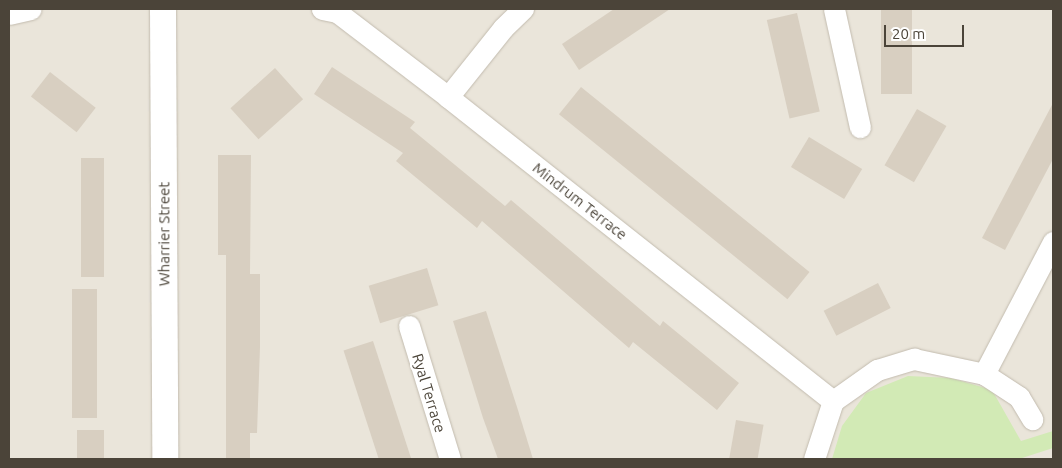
<!DOCTYPE html>
<style>
body{margin:0}
#map{position:relative;width:1062px;height:468px;overflow:hidden;background:#f6f3ec;font-family:Ubuntu,sans-serif}
div>[style]{position:absolute}
[style*='--x']{left:calc(var(--x)*1px);top:calc(var(--y)*1px);width:calc(var(--w)*1px);rotate:calc(var(--a)*1deg)}
.residential>*{inset:0;background:#eae5da;transform-origin:0 0}
.green>*{inset:0;background:#d2eab5}
.building>*{inset:0;background:#d8cfc1;transform-origin:0 0}
.roads{filter:drop-shadow(0 0 1px #c2bbae) drop-shadow(0 0 1px #c2bbae)}
.minor>*{height:21px;margin:-10.5px;padding:0 10.5px;transform-origin:10.5px;border-radius:10.5px;background:#fff}
.tertiary>*{height:26px;margin:-13px;padding:0 13px;transform-origin:13px;border-radius:13px;background:#fff}
span{translate:-50% -50%;white-space:nowrap;text-align:center;line-height:1.15;-webkit-text-stroke:4.5px #fff;paint-order:stroke}
.street-label{font-size:15px;color:#4b4439}
.frame{position:absolute;inset:0;border:10px solid #4b4439;pointer-events:none}
.scale{position:absolute;left:884px;top:25px;width:80px;height:22px;box-sizing:border-box;border:2px solid #4b4439;border-top:0;padding-left:6px;font-size:15px;line-height:18px;white-space:nowrap;color:#4b4439;-webkit-text-stroke:4px #fff;paint-order:stroke}
</style>
<div id="map">
<div class="residential">
<i style="left:9px;top:9px;width:1044px;height:450px"></i>
</div>
<div class="green">
<i style="clip-path:polygon(908px 376px,951px 378px,992px 390px,1021px 441px,1053px 431px,1053px 448px,1019px 459px,832px 459px,842px 426px,866px 393px)"></i>
</div>
<div class="building">
<i style="clip-path:polygon(614px 9px,670px 9px,579px 70px,562px 44px)"></i>
<i style="left:881px;top:9px;width:31px;height:85px"></i>
<i style="left:797px;top:13px;width:101px;height:31px;rotate:77deg"></i>
<i style="clip-path:polygon(332px 67px,415px 122px,410px 128px,505px 206px,511px 200px,660px 326px,663px 321px,739px 383px,717px 410px,633px 342px,629px 348px,482px 221px,477px 228px,396px 161px,403px 153px,314px 94px)"></i>
<i style="left:275px;top:68px;width:42px;height:60px;rotate:48deg"></i>
<i style="left:50px;top:72px;width:58px;height:31px;rotate:38deg"></i>
<i style="left:581px;top:87px;width:294px;height:35px;rotate:39deg"></i>
<i style="clip-path:polygon(1053px 103px,1053px 159px,1005px 250px,982px 238px)"></i>
<i style="left:917px;top:109px;width:34px;height:65px;rotate:30deg"></i>
<i style="left:809px;top:137px;width:62px;height:35px;rotate:31deg"></i>
<i style="clip-path:polygon(218px 155px,251px 155px,250px 274px,260px 274px,260px 347px,257px 433px,250px 433px,250px 459px,226px 459px,226px 255px,218px 255px)"></i>
<i style="left:81px;top:158px;width:23px;height:119px"></i>
<i style="left:427px;top:268px;width:39px;height:61px;rotate:73deg"></i>
<i style="left:878px;top:283px;width:28px;height:61px;rotate:63deg"></i>
<i style="left:72px;top:289px;width:25px;height:129px"></i>
<i style="clip-path:polygon(486px 311px,517px 407px,533px 459px,498px 459px,483px 418px,453px 321px)"></i>
<i style="left:373px;top:341px;width:124px;height:31px;rotate:72deg"></i>
<i style="left:736px;top:420px;width:28px;height:39px;rotate:10deg"></i>
<i style="left:77px;top:430px;width:27px;height:29px"></i>
</div>
<div class="roads">
<div class="minor">
<i style="--x:322;--y:9;--w:15;--a:11"></i>
<i style="--x:337;--y:12;--w:140;--a:37.4"></i>
<i style="--x:448;--y:97;--w:491;--a:38.3"></i>
<i style="--x:834;--y:9;--w:121;--a:77.6"></i>
<i style="--x:9;--y:14;--w:22;--a:-13"></i>
<i style="--x:448;--y:97;--w:88;--a:-51.4"></i>
<i style="--x:503;--y:28;--w:28;--a:-44"></i>
<i style="--x:409;--y:326;--w:139;--a:72.9"></i>
<i style="--x:984;--y:374;--w:149;--a:-62.4"></i>
<i style="--x:814;--y:459;--w:61;--a:-71.9"></i>
<i style="--x:833;--y:401;--w:54;--a:-35.2"></i>
<i style="--x:877;--y:370;--w:39;--a:-17"></i>
<i style="--x:914;--y:359;--w:72;--a:12.1"></i>
<i style="--x:984;--y:374;--w:42;--a:33.3"></i>
<i style="--x:1019;--y:397;--w:26;--a:59"></i>
</div>
<div class="tertiary">
<i style="--x:163;--y:9;--w:450;--a:89.7"></i>
</div>
</div>
<div class="street-label">
<span style="left:580px;top:201px;rotate:38deg">Mindrum Terrace</span>
<span style="left:164px;top:234px;rotate:-90deg">Wharrier Street</span>
<span style="left:429px;top:393px;rotate:73deg">Ryal Terrace</span>
</div>
<div class="frame"></div>
<div class="scale">20 m</div>
</div>
